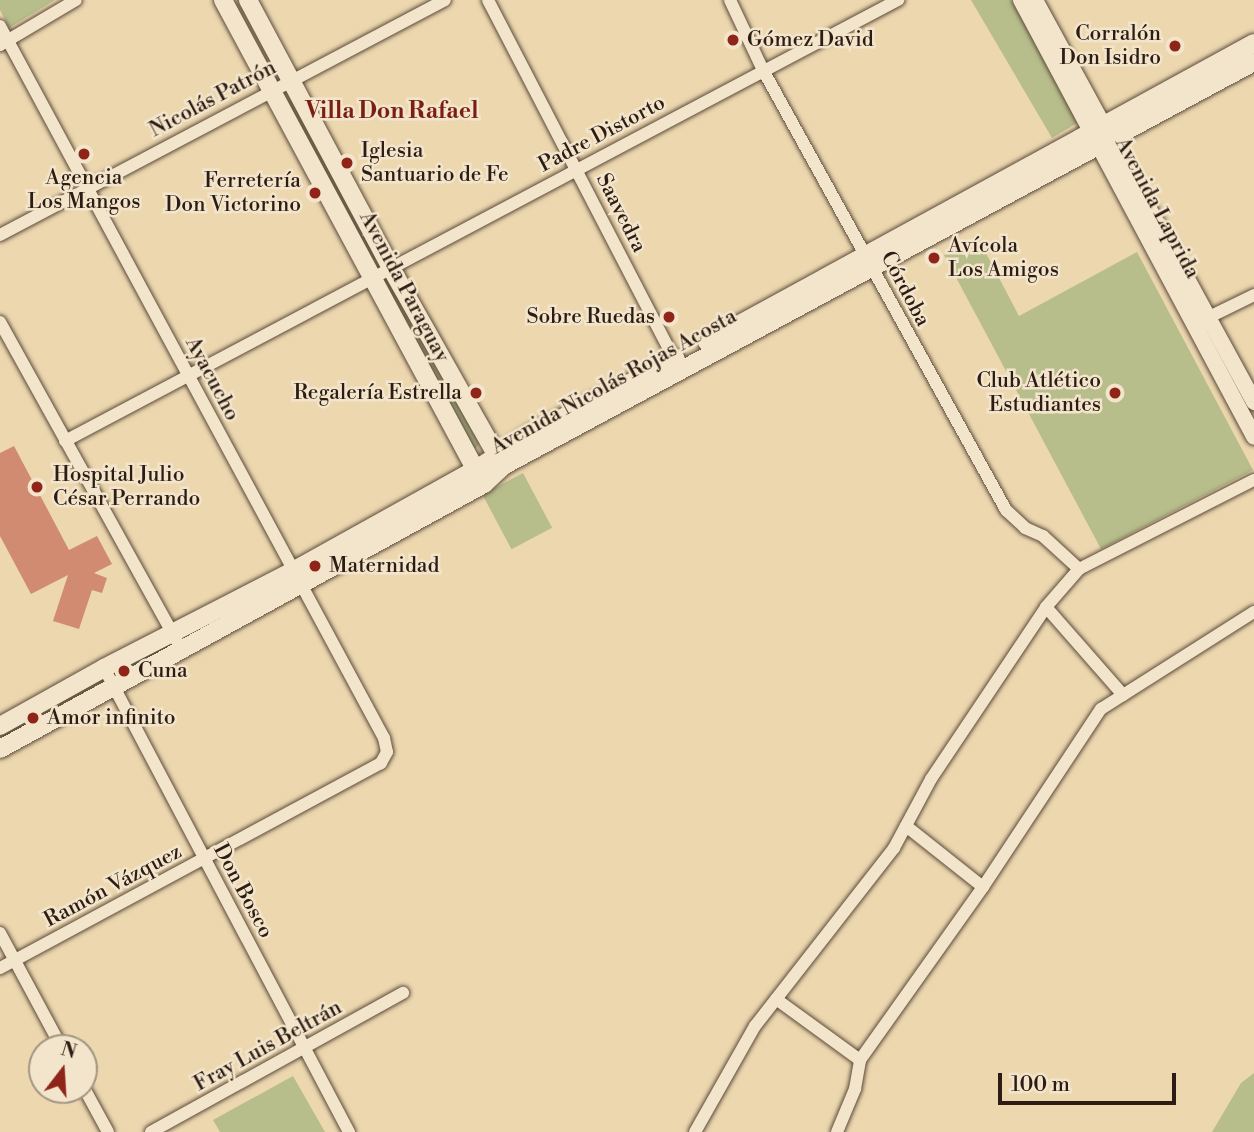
<!DOCTYPE html>
<meta charset="utf-8">
<style>
body{margin:0}
#map{position:relative;width:1254px;height:1132px;overflow:hidden;background:#ecd7af;font-family:"Libre Bodoni",serif}
div>[style]{position:absolute}
[style*='--x']{left:calc(var(--x)*1px);top:calc(var(--y)*1px);width:calc(var(--w)*1px);rotate:calc(var(--a)*1deg)}
.green>*{inset:0;background:#b7be8b;transform-origin:0 0}
.building>*{inset:0;background:#d08b71}
.roads{filter:drop-shadow(0 0 2px #5c4b3b) drop-shadow(0 0 2px #5c4b3b)}
.minor>*{height:12px;margin:-6px;padding:0 6px;transform-origin:6px;border-radius:6px;background:#f3e5cb}
.tertiary>*{height:16px;margin:-8px;padding:0 8px;transform-origin:8px;border-radius:8px;background:#f3e5cb}
.secondary>*{height:18px;margin:-9px;padding:0 9px;transform-origin:9px;border-radius:9px;background:#f3e5cb}
.dots>*{width:19px;height:19px;translate:-50% -50%;box-sizing:border-box;border:4px solid #f3e5cb;border-radius:50%}
span{translate:-50% -50%;white-space:nowrap;text-align:center;line-height:1.15;-webkit-text-stroke:5px #f3e5cb;paint-order:stroke}
.poi-label{font-size:21px;color:#2c1c14}
.right{translate:-100% -50%;text-align:right}
.left{translate:0 -50%;text-align:left}
.street-label{font-size:21px;color:#2c1c14}
.neighbourhood-label{font-size:23px;color:#7a1f14;font-weight:700}
.north{position:absolute;left:28px;top:1034px;width:70px;height:70px;box-sizing:border-box;background:#f3e5cb;border:2px solid #a39582;border-radius:50%;rotate:17deg;font-size:19px;font-weight:700;line-height:28px;text-align:center;color:#2c1c14}
.north::after{content:'';display:block;margin:auto;width:24px;height:32px;background:#8f2418;clip-path:polygon(50% 0,100% 100%,50% 72%,0 100%)}
.scale{position:absolute;left:998px;top:1073px;width:178px;height:32px;box-sizing:border-box;border:4px solid #2c1c14;border-top:0;padding-left:9px;font-size:21px;line-height:24px;white-space:nowrap;color:#2c1c14;-webkit-text-stroke:5px #f3e5cb;paint-order:stroke}
</style>
<div id="map">
<div class="green">
<i style="clip-path:polygon(0 0,55px 0,9px 28px,0 10px)"></i>
<i style="clip-path:polygon(971px 0,1011px 0,1082px 120px,1052px 138px)"></i>
<i style="left:294px;top:97px;width:181px;height:10px;rotate:62deg"></i>
<i style="clip-path:polygon(978px 238px,1019px 316px,1137px 252px,1253px 470px,1101px 549px,944px 255px)"></i>
<i style="clip-path:polygon(392px 277px,480px 444px,475px 448px,472px 448px,383px 282px)"></i>
<i style="left:523px;top:473px;width:62px;height:46px;rotate:62deg"></i>
<i style="clip-path:polygon(1254px 1073px,1254px 1132px,1212px 1132px,1241px 1083px)"></i>
<i style="clip-path:polygon(293px 1076px,325px 1132px,220px 1132px,213px 1120px)"></i>
</div>
<div class="building">
<i style="clip-path:polygon(14px 446px,69px 550px,97px 536px,112px 564px,94px 573px,107px 578px,102px 593px,92px 590px,79px 629px,53px 621px,68px 575px,31px 594px,0 536px,0 453px)"></i>
</div>
<div class="roads">
<div class="minor">
<i style="--x:488;--y:0;--w:412;--a:62.6"></i>
<i style="--x:730;--y:0;--w:77;--a:64.8"></i>
<i style="--x:763;--y:70;--w:503;--a:61.09"></i>
<i style="--x:1006;--y:510;--w:26;--a:43"></i>
<i style="--x:1025;--y:528;--w:20;--a:24"></i>
<i style="--x:1043;--y:536;--w:49;--a:42.5"></i>
<i style="--x:0;--y:26;--w:809;--a:61.66"></i>
<i style="--x:384;--y:738;--w:14;--a:78"></i>
<i style="--x:387;--y:752;--w:13;--a:119"></i>
<i style="--x:381;--y:763;--w:433;--a:151.7"></i>
<i style="--x:0;--y:45;--w:88;--a:-30.6"></i>
<i style="--x:0;--y:235;--w:503;--a:-27.84"></i>
<i style="--x:1201;--y:321;--w:59;--a:-26.1"></i>
<i style="--x:0;--y:322;--w:375;--a:61"></i>
<i style="--x:65;--y:441;--w:943;--a:-27.9"></i>
<i style="--x:1046;--y:607;--w:117;--a:48.8"></i>
<i style="--x:104;--y:668;--w:525;--a:62.17"></i>
<i style="--x:906;--y:826;--w:98;--a:38.4"></i>
<i style="--x:0;--y:933;--w:131;--a:61.7"></i>
<i style="--x:776;--y:999;--w:104;--a:36"></i>
<i style="--x:84;--y:1088;--w:50;--a:61.4"></i>
<i style="--x:151;--y:1132;--w:288;--a:-28.9"></i>
<i style="--x:695;--y:1132;--w:122;--a:-60.5"></i>
<i style="--x:755;--y:1026;--w:226;--a:-52"></i>
<i style="--x:894;--y:848;--w:78;--a:-61.8"></i>
<i style="--x:931;--y:779;--w:207;--a:-56.2"></i>
<i style="--x:1046;--y:607;--w:50;--a:-49"></i>
<i style="--x:1079;--y:569;--w:196;--a:-27"></i>
<i style="--x:837;--y:1132;--w:47;--a:-67.3"></i>
<i style="--x:855;--y:1089;--w:29;--a:-80"></i>
<i style="--x:860;--y:1060;--w:212;--a:-54.6"></i>
<i style="--x:983;--y:887;--w:214;--a:-56.5"></i>
<i style="--x:1101;--y:709;--w:181;--a:-32.4"></i>
</div>
<div class="tertiary">
<i style="--x:1021;--y:0;--w:495;--a:61.9"></i>
<i style="--x:1035;--y:0;--w:458;--a:61.4"></i>
</div>
<div class="secondary">
<i style="--x:223;--y:0;--w:543;--a:61.73"></i>
<i style="--x:248;--y:0;--w:304;--a:61.9"></i>
<i style="--x:391;--y:268;--w:224;--a:60.6"></i>
<i style="--x:707;--y:342;--w:623;--a:-28.66"></i>
<i style="--x:0;--y:726;--w:119;--a:-29.1"></i>
<i style="--x:104;--y:668;--w:210;--a:-27.2"></i>
<i style="--x:291;--y:572;--w:212;--a:-29.1"></i>
<i style="--x:476;--y:469;--w:65;--a:-32.5"></i>
<i style="--x:531;--y:434;--w:163;--a:-27.3"></i>
<i style="--x:0;--y:749;--w:552;--a:-28.7"></i>
<i style="--x:484;--y:484;--w:26;--a:-43"></i>
<i style="--x:503;--y:466;--w:853;--a:-28.28"></i>
</div>
</div>
<div class="dots">
<i style="left:733px;top:40px;background:#8f2418"></i>
<i style="left:1175px;top:46px;background:#8f2418"></i>
<i style="left:84px;top:154px;background:#8f2418"></i>
<i style="left:347px;top:163px;background:#8f2418"></i>
<i style="left:315px;top:193px;background:#8f2418"></i>
<i style="left:934px;top:258px;background:#8f2418"></i>
<i style="left:669px;top:317px;background:#8f2418"></i>
<i style="left:476px;top:393px;background:#8f2418"></i>
<i style="left:1115px;top:393px;background:#8f2418"></i>
<i style="left:37px;top:487px;background:#8f2418"></i>
<i style="left:315px;top:566px;background:#8f2418"></i>
<i style="left:124px;top:671px;background:#8f2418"></i>
<i style="left:33px;top:718px;background:#8f2418"></i>
</div>
<div class="poi-label">
<span class="right" style="left:1161px;top:46px">Corralón<br>Don Isidro</span>
<span class="left" style="left:747px;top:40px">Gómez David</span>
<span class="left" style="left:361px;top:163px">Iglesia<br>Santuario de Fe</span>
<span style="left:84px;top:190px">Agencia<br>Los Mangos</span>
<span class="right" style="left:301px;top:193px">Ferretería<br>Don Victorino</span>
<span class="left" style="left:948px;top:258px">Avícola<br>Los Amigos</span>
<span class="right" style="left:655px;top:317px">Sobre Ruedas</span>
<span class="right" style="left:1101px;top:393px">Club Atlético<br>Estudiantes</span>
<span class="right" style="left:462px;top:393px">Regalería Estrella</span>
<span class="left" style="left:53px;top:487px">Hospital Julio<br>César Perrando</span>
<span class="left" style="left:329px;top:566px">Maternidad</span>
<span class="left" style="left:138px;top:671px">Cuna</span>
<span class="left" style="left:47px;top:718px">Amor infinito</span>
</div>
<div class="street-label">
<span style="left:213px;top:99px;rotate:-28deg">Nicolás Patrón</span>
<span style="left:602px;top:134px;rotate:-28deg">Padre Distorto</span>
<span style="left:1157px;top:208px;rotate:62deg">Avenida Laprida</span>
<span style="left:621px;top:213px;rotate:63deg">Saavedra</span>
<span style="left:404px;top:287px;rotate:62deg">Avenida Paraguay</span>
<span style="left:905px;top:289px;rotate:62deg">Córdoba</span>
<span style="left:212px;top:379px;rotate:62deg">Ayacucho</span>
<span style="left:614px;top:382px;rotate:-29deg">Avenida Nicolás Rojas Acosta</span>
<span style="left:113px;top:886px;rotate:-28deg">Ramón Vázquez</span>
<span style="left:243px;top:891px;rotate:62deg">Don Bosco</span>
<span style="left:268px;top:1046px;rotate:-29deg">Fray Luis Beltrán</span>
</div>
<div class="neighbourhood-label">
<span style="left:392px;top:111px">Villa Don Rafael</span>
</div>
<div class="north">N</div>
<div class="scale">100 m</div>
</div>
